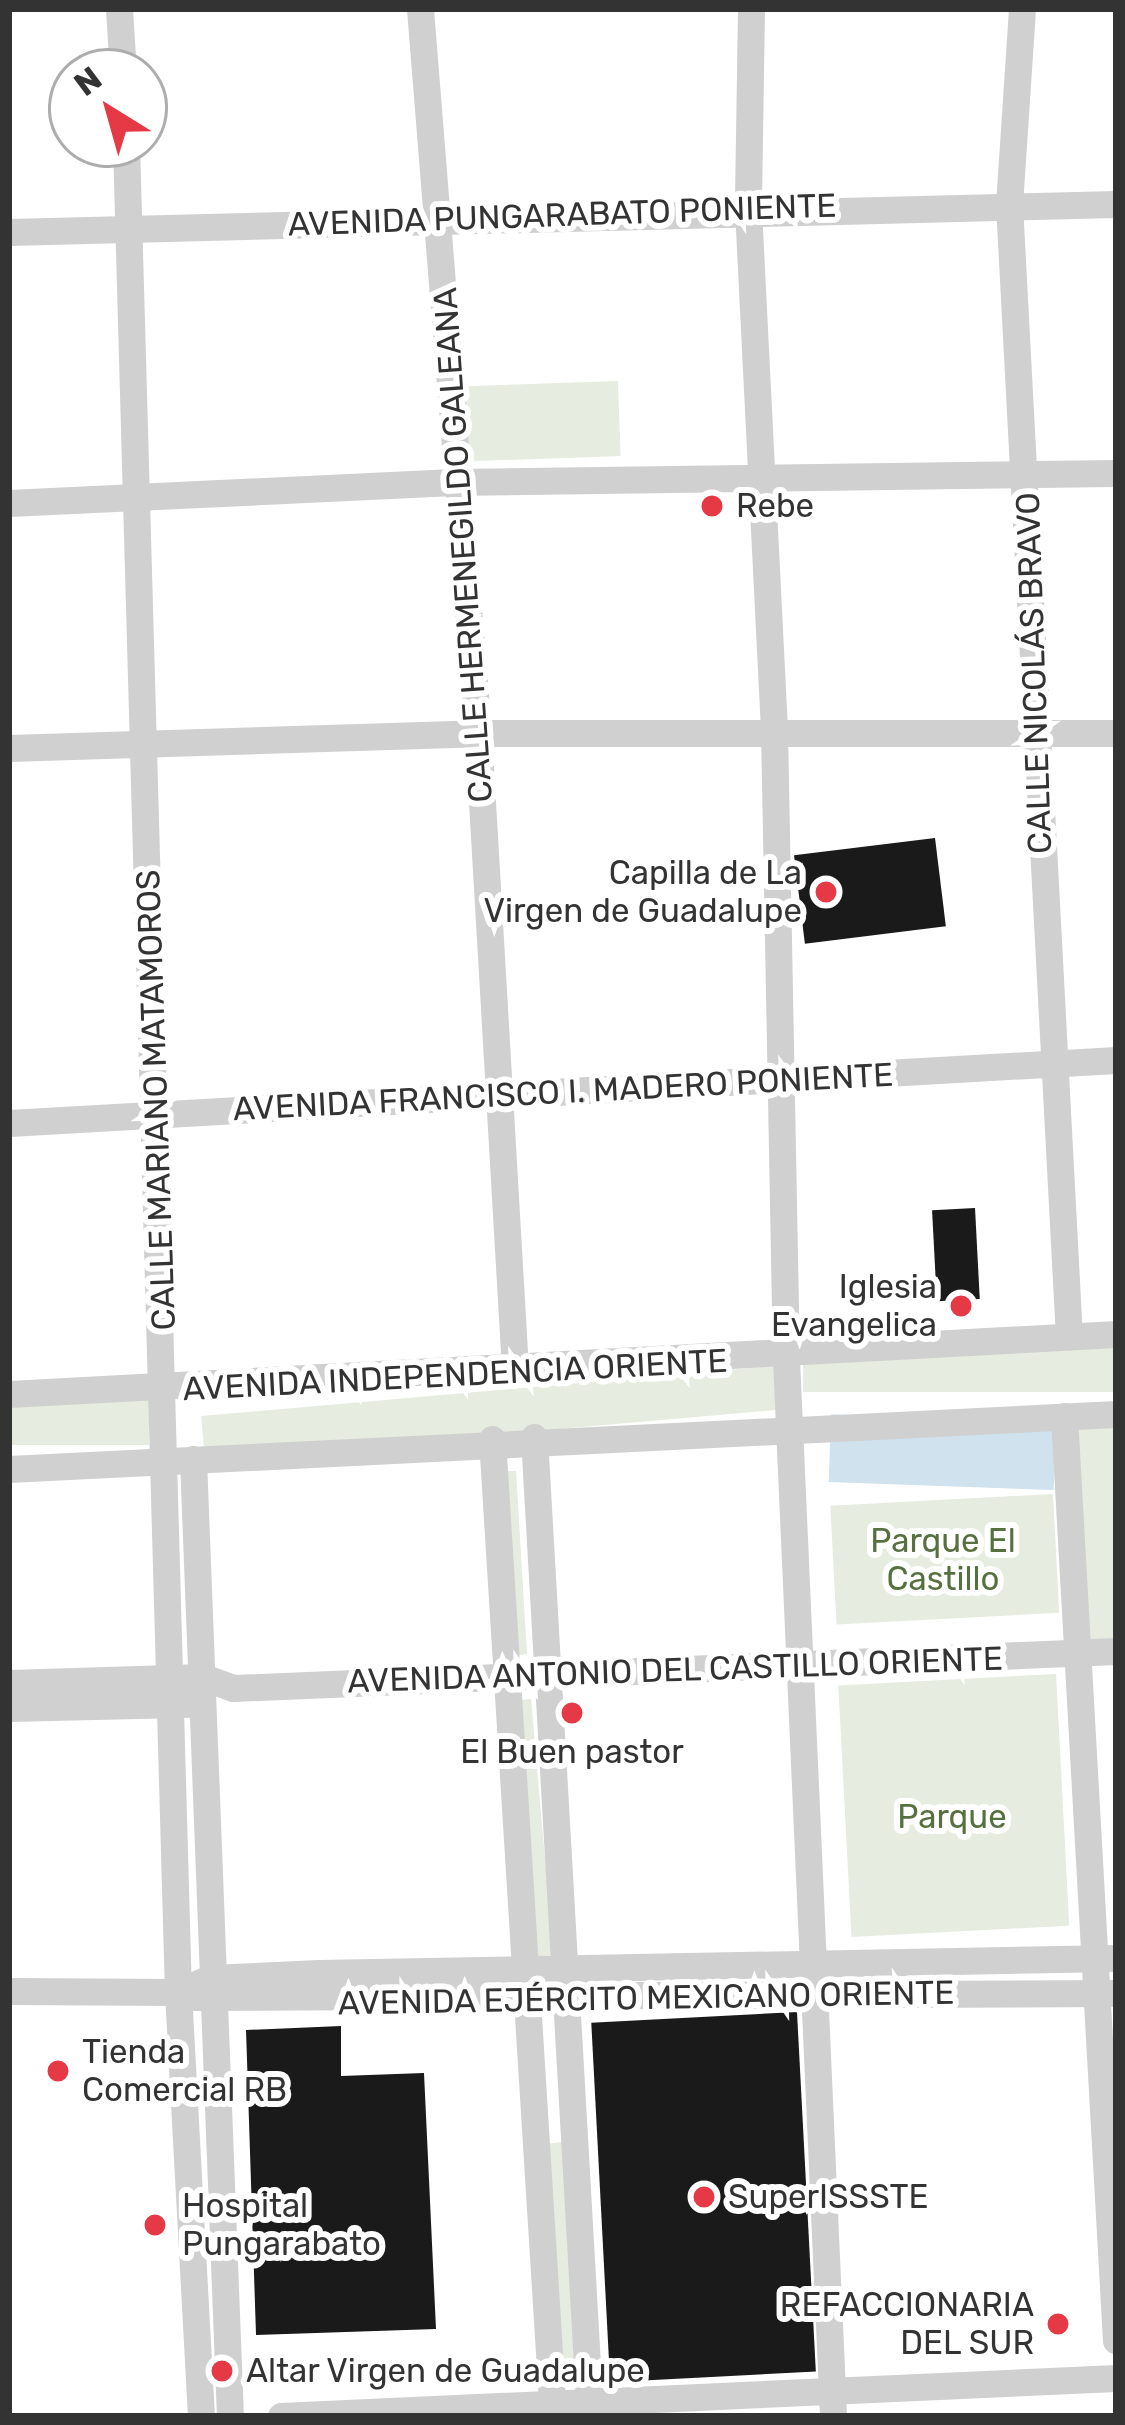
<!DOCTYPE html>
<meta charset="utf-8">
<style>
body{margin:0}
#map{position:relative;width:1125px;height:2425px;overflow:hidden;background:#fff;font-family:Rubik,sans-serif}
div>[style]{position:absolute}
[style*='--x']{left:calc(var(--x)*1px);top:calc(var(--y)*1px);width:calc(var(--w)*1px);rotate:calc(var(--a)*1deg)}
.green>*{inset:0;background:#e6ecdf;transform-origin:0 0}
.water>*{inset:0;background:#cfe2ee;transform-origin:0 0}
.building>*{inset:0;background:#1a1a1a;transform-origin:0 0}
.minor>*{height:27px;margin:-13.5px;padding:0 13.5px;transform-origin:13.5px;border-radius:13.5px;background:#d0d0d0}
.dots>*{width:33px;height:33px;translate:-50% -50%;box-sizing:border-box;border:6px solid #fff;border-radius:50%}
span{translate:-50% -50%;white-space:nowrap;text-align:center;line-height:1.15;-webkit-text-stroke:12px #fff;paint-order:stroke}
.street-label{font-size:33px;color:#333}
.poi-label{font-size:33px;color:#333}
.left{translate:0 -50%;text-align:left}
.right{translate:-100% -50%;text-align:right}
.park-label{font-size:33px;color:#56703f}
.frame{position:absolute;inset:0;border:12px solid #333;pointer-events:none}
.north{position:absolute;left:48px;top:48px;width:120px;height:120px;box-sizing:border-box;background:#fff;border:3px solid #adadad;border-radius:50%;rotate:323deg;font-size:33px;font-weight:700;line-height:48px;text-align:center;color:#333}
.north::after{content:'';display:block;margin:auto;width:42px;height:54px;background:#e63946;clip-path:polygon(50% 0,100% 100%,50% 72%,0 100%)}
</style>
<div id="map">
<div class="green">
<i style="left:618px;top:381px;width:75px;height:154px;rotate:88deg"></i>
<i style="left:1116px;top:1342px;width:50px;height:313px;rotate:90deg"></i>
<i style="left:774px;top:1366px;width:44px;height:575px;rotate:85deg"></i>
<i style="left:149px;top:1397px;width:48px;height:140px;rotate:90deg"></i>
<i style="left:1116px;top:1426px;width:216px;height:42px;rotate:90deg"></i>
<i style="clip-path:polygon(505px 1471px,516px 1471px,527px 1654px,511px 1656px)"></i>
<i style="left:1053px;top:1494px;width:119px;height:223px;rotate:87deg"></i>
<i style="left:1056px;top:1674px;width:252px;height:218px;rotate:87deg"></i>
<i style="left:531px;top:1699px;width:257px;height:17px;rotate:85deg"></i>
<i style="clip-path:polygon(562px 2142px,577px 2368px,564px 2370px,546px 2144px)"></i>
</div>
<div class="water">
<i style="left:1056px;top:1422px;width:68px;height:225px;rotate:92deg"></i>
</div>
<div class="building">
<i style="left:935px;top:838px;width:89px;height:142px;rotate:83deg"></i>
<i style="left:975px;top:1208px;width:91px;height:43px;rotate:87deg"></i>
<i style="left:797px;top:2012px;width:360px;height:206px;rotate:87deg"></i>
<i style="clip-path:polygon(341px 2026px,341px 2076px,424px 2073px,436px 2329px,256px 2335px,246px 2030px)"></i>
</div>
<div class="minor">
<i style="--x:119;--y:9;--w:63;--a:86.4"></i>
<i style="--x:420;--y:9;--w:726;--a:85.42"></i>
<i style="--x:478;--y:733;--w:636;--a:86.67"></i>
<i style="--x:751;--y:9;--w:200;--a:90.9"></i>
<i style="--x:748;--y:209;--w:522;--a:87.14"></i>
<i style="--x:774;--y:730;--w:629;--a:88.91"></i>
<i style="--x:786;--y:1359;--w:1058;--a:87.45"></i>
<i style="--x:1022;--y:9;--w:195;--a:93.8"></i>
<i style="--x:1009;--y:204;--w:1134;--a:86.97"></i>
<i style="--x:126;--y:144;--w:1849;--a:88.39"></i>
<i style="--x:178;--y:1992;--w:425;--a:86.9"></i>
<i style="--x:9;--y:232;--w:1107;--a:-1.45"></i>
<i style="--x:9;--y:503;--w:445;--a:-2.7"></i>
<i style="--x:454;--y:482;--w:662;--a:-0.78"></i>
<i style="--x:9;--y:748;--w:469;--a:-1.8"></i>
<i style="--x:478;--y:733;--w:638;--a:0"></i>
<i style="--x:9;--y:1123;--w:1109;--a:-3.26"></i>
<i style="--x:9;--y:1394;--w:1109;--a:-3.1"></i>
<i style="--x:1064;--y:1416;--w:926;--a:86.78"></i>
<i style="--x:534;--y:1437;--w:981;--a:86.73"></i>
<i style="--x:492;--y:1439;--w:979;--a:86.43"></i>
<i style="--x:193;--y:1459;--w:958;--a:87.79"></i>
<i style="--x:9;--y:1469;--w:1108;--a:-2.84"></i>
<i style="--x:9;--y:1683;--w:194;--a:-1.8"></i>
<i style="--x:203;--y:1677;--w:32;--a:20"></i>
<i style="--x:233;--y:1688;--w:884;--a:-2.4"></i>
<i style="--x:9;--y:1708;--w:182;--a:-1.3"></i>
<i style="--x:9;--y:1991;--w:169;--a:0.3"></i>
<i style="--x:178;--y:1992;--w:35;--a:-24"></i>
<i style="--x:210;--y:1978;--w:109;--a:-2.6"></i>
<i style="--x:319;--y:1973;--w:797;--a:-1.08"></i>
<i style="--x:194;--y:1997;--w:922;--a:-0.25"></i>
<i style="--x:281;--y:2416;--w:836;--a:-2.61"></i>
</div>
<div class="dots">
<i style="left:712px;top:506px;background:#e63946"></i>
<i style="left:826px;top:892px;background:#e63946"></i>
<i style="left:961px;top:1306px;background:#e63946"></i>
<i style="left:572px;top:1713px;background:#e63946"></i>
<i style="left:58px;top:2071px;background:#e63946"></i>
<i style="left:704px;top:2197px;background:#e63946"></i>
<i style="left:155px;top:2225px;background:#e63946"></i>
<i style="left:1058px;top:2324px;background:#e63946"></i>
<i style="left:222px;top:2371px;background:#e63946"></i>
</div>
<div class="street-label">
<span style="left:562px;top:215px;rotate:-2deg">AVENIDA PUNGARABATO PONIENTE</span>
<span style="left:463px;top:545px;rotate:-94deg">CALLE HERMENEGILDO GALEANA</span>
<span style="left:1034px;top:673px;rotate:-92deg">CALLE NICOLÁS BRAVO</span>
<span style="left:563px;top:1092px;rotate:-3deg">AVENIDA FRANCISCO I. MADERO PONIENTE</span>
<span style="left:156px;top:1100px;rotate:-92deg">CALLE MARIANO MATAMOROS</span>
<span style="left:455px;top:1375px;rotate:-3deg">AVENIDA INDEPENDENCIA ORIENTE</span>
<span style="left:675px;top:1670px;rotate:-2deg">AVENIDA ANTONIO DEL CASTILLO ORIENTE</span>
<span style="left:646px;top:1998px;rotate:-1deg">AVENIDA EJÉRCITO MEXICANO ORIENTE</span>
</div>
<div class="poi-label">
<span class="left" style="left:736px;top:506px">Rebe</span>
<span class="right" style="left:802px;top:892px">Capilla de La<br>Virgen de Guadalupe</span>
<span class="right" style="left:937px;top:1306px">Iglesia<br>Evangelica</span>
<span style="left:572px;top:1752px">El Buen pastor</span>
<span class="left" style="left:82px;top:2071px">Tienda<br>Comercial RB</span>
<span class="left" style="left:728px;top:2197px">SuperISSSTE</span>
<span class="left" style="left:182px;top:2225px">Hospital<br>Pungarabato</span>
<span class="right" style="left:1034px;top:2324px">REFACCIONARIA<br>DEL SUR</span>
<span class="left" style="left:246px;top:2371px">Altar Virgen de Guadalupe</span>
</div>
<div class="park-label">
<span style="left:943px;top:1560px">Parque El<br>Castillo</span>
<span style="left:952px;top:1817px">Parque</span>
</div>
<div class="frame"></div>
<div class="north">N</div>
</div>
